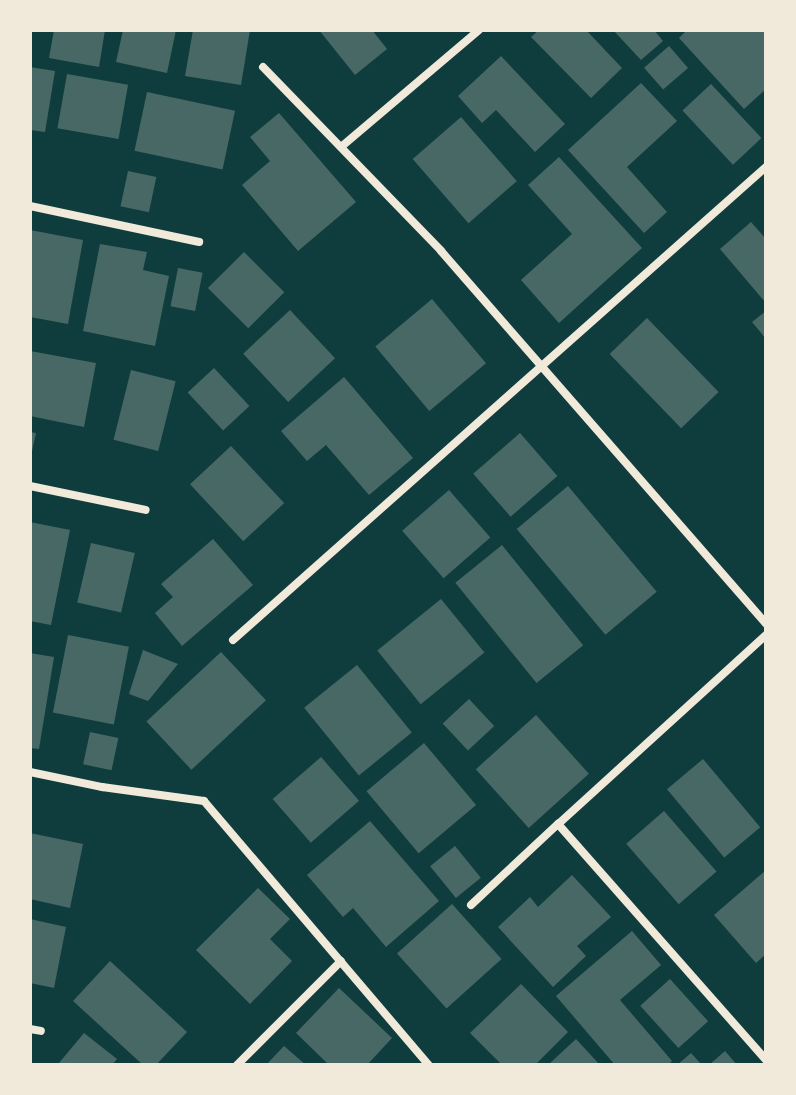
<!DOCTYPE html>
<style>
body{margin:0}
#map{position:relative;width:796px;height:1095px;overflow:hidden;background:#0f3d3e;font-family:Cabin,sans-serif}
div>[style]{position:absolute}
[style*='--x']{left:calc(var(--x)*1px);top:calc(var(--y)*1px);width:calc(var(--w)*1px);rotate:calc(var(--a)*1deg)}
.building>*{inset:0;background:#486865;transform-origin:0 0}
.minor>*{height:8px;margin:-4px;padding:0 4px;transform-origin:4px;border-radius:4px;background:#f1e9da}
span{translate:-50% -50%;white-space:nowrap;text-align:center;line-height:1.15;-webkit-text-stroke:6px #f1e9da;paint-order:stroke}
.frame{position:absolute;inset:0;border:32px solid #f1e9da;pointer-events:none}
</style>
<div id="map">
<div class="building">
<i style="clip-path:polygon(54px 30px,105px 30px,99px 67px,49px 58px)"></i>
<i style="clip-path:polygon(123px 30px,176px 30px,167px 73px,116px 62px)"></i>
<i style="clip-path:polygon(193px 30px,250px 30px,241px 85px,185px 76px)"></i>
<i style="clip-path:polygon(319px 30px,372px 30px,387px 49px,355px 75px)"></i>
<i style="clip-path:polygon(539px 30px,586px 30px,622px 68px,591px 98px,531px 37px)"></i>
<i style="clip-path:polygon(613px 30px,654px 30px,663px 41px,641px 60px)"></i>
<i style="clip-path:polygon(687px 30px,766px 30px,766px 89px,744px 109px,679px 38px)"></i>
<i style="left:669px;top:46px;width:29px;height:33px;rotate:49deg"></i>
<i style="clip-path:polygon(501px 56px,565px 124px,535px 152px,496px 110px,482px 123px,458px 96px)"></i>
<i style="clip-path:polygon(30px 67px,55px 71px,45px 132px,30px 130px)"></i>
<i style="left:67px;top:74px;width:62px;height:55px;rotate:10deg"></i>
<i style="clip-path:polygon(641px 83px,677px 121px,627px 167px,667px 212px,644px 233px,568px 150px)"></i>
<i style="left:711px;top:84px;width:74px;height:39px;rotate:47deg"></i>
<i style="left:147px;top:92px;width:90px;height:60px;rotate:12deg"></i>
<i style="clip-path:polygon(279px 113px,356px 202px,298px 251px,242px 185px,270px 161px,250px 137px)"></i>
<i style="left:461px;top:117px;width:85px;height:64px;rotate:49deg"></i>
<i style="clip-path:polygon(559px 157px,642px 248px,559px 323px,521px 280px,572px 234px,528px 185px)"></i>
<i style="left:128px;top:171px;width:29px;height:36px;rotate:12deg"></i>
<i style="clip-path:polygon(751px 222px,766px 239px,766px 303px,720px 249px)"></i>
<i style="clip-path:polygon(30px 230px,83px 240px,68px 324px,30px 317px)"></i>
<i style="clip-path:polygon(100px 244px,147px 252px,143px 270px,169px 276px,155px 346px,83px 331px)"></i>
<i style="left:244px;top:252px;width:57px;height:51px;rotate:45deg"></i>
<i style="left:178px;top:268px;width:25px;height:39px;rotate:11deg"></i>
<i style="left:432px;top:299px;width:84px;height:74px;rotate:50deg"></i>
<i style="left:290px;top:310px;width:66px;height:64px;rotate:47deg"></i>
<i style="clip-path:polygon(766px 311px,766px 339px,752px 322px)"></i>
<i style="left:647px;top:318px;width:103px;height:52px;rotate:46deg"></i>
<i style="clip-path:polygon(30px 351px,96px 363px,84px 427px,30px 416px)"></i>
<i style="left:214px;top:368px;width:52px;height:36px;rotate:47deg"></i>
<i style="left:131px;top:370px;width:46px;height:72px;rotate:14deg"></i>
<i style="clip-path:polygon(344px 377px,413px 458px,369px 495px,326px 445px,307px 461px,281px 431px)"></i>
<i style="clip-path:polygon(30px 432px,36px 433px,31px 456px,30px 456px)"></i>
<i style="left:520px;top:433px;width:57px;height:62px;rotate:49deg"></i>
<i style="left:231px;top:446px;width:78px;height:56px;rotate:47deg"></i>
<i style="left:568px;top:486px;width:138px;height:67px;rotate:50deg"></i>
<i style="left:449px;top:490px;width:63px;height:62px;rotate:49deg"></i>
<i style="clip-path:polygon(30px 522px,70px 530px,51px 625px,30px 621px)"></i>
<i style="clip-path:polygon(213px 539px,253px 585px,182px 646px,155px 613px,173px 597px,161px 584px)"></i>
<i style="left:91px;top:543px;width:45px;height:61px;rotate:13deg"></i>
<i style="left:502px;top:545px;width:129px;height:60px;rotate:51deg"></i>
<i style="left:441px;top:599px;width:69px;height:82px;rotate:51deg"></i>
<i style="left:68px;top:635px;width:62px;height:79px;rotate:11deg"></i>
<i style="clip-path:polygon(143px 650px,178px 664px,148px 701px,129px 694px)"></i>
<i style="left:221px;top:652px;width:66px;height:102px;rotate:47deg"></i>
<i style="clip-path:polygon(30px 653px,54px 657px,39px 749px,30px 748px)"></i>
<i style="left:357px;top:665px;width:87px;height:68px;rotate:51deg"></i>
<i style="left:469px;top:699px;width:37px;height:36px;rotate:47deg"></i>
<i style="left:536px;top:715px;width:79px;height:81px;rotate:48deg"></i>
<i style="left:90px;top:732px;width:29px;height:33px;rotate:12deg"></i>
<i style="left:424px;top:743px;width:81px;height:75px;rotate:50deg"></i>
<i style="left:321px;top:757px;width:58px;height:64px;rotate:49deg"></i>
<i style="left:703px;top:759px;width:89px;height:47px;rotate:50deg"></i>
<i style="left:664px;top:811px;width:80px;height:50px;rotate:49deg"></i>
<i style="clip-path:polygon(370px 821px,439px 901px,386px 947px,353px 908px,343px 917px,307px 875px)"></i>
<i style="clip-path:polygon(30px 833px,83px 844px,70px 908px,30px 899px)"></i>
<i style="left:455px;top:846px;width:41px;height:32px;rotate:51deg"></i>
<i style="clip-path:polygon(766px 870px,766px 954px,756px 963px,714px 915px)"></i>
<i style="clip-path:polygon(572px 875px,611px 917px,577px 946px,586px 956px,553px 987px,498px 927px,530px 897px,538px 907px)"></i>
<i style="clip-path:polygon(258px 888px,290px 919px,270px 939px,292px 961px,250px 1004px,196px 950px)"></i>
<i style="left:452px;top:904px;width:74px;height:74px;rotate:48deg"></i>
<i style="clip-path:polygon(30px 919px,66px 927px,54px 988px,30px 983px)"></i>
<i style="clip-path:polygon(632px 931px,661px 965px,620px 1000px,672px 1061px,668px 1065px,615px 1065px,556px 996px)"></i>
<i style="clip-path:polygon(110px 961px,187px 1032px,156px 1065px,143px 1065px,73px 1001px)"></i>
<i style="left:670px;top:979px;width:57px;height:40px;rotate:48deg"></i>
<i style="clip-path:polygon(521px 984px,568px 1032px,535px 1065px,502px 1065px,470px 1033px)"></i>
<i style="clip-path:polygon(339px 988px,392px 1038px,367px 1065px,329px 1065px,296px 1033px)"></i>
<i style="clip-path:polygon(84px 1033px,117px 1059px,112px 1065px,59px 1063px)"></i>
<i style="clip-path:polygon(576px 1039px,600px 1065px,548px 1065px)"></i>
<i style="clip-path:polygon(284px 1046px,306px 1065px,266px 1065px)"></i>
<i style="clip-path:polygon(725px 1051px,737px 1065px,709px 1065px)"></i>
<i style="clip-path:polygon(691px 1053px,702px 1065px,677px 1065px)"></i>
</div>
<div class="minor">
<i style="--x:263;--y:67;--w:256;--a:45.9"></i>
<i style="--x:441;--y:251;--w:495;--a:48.9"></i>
<i style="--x:341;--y:147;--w:181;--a:-40.3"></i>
<i style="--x:30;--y:206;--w:173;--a:12"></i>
<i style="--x:30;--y:486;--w:118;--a:11.7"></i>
<i style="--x:766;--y:635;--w:281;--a:137.7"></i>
<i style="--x:558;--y:824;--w:315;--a:48.6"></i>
<i style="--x:233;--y:640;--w:713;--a:-41.59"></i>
<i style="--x:30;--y:772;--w:74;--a:11.8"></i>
<i style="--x:102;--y:787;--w:103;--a:7.8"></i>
<i style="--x:204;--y:801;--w:347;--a:49.6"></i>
<i style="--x:471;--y:905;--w:119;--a:-43"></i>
<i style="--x:30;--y:1029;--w:11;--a:10"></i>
<i style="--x:237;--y:1065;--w:147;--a:-45"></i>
</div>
<div class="frame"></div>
</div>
